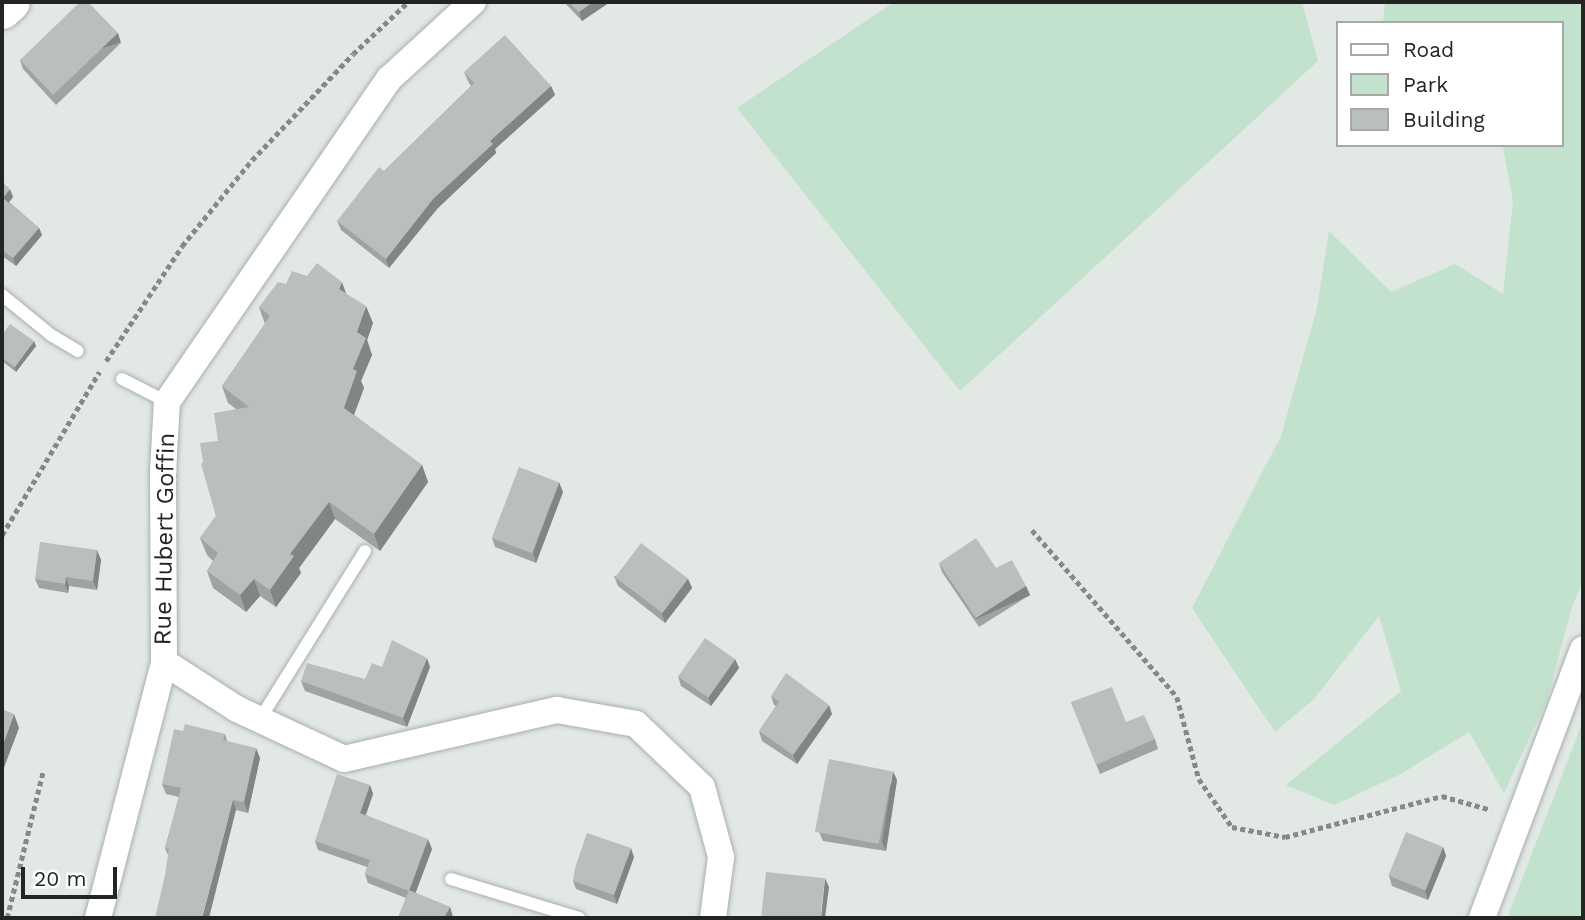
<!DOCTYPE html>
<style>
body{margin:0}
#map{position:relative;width:1585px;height:920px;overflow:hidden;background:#e2e8e4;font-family:"Work Sans",sans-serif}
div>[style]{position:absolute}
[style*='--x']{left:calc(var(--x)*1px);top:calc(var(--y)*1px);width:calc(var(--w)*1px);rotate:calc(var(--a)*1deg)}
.green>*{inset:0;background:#c2e2ce}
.path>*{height:4.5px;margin-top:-2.25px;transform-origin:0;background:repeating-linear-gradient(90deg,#858987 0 5px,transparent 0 8.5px)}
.roads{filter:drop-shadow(0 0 2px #a9afab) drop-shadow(0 0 2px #a9afab)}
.service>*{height:12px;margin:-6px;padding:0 6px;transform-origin:6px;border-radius:6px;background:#fff}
.minor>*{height:26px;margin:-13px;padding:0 13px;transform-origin:13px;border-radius:13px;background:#fff}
.secondary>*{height:37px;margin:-18.5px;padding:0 18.5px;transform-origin:18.5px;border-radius:18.5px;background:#fff}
.wall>*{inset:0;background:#9fa4a1}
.shaded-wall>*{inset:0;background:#828683;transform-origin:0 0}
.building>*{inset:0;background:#b9bfbb;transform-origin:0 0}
span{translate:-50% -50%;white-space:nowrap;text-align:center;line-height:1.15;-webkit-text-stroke:6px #fff;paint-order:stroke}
.street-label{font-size:24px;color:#232524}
.frame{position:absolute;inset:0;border:4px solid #232524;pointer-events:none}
.legend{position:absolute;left:1336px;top:21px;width:228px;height:126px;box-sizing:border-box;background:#fff;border:2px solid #a7a8a7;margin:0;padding:9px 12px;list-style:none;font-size:21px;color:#232524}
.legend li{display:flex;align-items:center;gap:14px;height:35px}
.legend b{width:35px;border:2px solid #a7a8a7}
.scale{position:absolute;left:21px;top:867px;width:96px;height:32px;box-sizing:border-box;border:4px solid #232524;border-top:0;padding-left:9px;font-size:21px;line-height:24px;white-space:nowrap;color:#232524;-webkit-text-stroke:5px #fff;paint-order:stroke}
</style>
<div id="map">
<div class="green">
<i style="clip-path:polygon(894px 2px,1302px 2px,1318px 61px,960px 391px,737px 108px)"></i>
<i style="clip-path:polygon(1385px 2px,1583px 2px,1583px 580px,1572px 607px,1547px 700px,1504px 793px,1469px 732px,1401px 774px,1334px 805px,1286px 785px,1401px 691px,1379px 616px,1314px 699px,1275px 732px,1192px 608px,1281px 436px,1317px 308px,1329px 231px,1391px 292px,1455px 264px,1503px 294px,1513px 201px,1503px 147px,1499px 145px,1562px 145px,1562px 23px,1383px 23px)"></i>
<i style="clip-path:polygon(1583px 721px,1583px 918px,1507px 918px)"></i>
</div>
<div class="path">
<i style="--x:106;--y:361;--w:138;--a:-56.5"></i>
<i style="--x:182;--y:246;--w:111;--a:-50.9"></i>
<i style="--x:252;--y:160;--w:146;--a:-46.4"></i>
<i style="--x:353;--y:54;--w:76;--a:-43.4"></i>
<i style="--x:1032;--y:530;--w:221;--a:49"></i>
<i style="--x:1177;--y:697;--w:85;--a:75"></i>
<i style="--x:1199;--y:779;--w:58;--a:55.5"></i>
<i style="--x:1232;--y:827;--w:54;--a:10.7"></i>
<i style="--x:1285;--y:837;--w:162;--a:-14.6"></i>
<i style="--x:1442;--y:796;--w:51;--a:15.9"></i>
<i style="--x:2;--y:535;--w:190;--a:-59.2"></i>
<i style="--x:7;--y:918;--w:151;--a:-76.2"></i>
</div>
<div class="roads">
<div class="service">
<i style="--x:2;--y:295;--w:63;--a:39.2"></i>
<i style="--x:51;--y:335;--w:31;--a:31"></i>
<i style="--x:122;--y:379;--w:51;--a:27.1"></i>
<i style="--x:260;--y:719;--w:198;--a:-58"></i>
<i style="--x:451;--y:879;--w:134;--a:16.9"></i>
</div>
<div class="minor">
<i style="--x:164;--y:662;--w:87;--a:32.8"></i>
<i style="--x:237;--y:709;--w:118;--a:25"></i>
<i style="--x:344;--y:759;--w:219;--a:-13"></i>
<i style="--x:557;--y:710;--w:80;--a:10"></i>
<i style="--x:636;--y:724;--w:91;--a:43.7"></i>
<i style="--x:702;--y:787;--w:73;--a:74.8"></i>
<i style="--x:721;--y:857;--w:62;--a:97.5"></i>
<i style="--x:98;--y:918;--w:264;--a:-75.5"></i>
<i style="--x:164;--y:662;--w:191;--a:-90.3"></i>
<i style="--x:163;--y:471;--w:69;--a:-86.7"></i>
<i style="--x:167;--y:402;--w:392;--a:-55.5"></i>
<i style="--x:389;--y:79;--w:114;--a:-42.5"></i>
<i style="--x:1482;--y:918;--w:287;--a:-69.4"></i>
</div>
<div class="secondary">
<i style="--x:2;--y:10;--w:12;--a:-42"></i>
</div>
</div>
<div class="wall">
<i style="clip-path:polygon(564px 2px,610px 2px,582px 21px)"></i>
<i style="clip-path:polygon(121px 43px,56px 105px,23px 69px,20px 60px)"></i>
<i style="clip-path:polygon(464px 72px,551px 86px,555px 95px,495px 149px,496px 153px,437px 209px,389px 268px,341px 230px,337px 221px,384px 171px,471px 86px,468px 81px)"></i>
<i style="clip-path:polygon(2px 182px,13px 197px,9px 202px,39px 228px,42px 235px,16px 266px,2px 256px)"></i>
<i style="clip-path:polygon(346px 294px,373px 323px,367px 340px,372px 355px,361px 381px,364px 388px,354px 415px,422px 465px,428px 482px,380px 551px,335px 519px,299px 568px,301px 573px,276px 607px,260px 596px,246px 612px,213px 588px,207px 571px,213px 561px,207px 555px,200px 538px,216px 516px,203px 462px,218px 441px,236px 409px,228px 403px,222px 386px,265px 324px,259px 307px)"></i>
<i style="clip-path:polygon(2px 335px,36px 346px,16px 372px,2px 361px)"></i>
<i style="clip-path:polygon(563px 492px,536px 563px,495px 547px,492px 538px)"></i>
<i style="clip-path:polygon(97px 550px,101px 560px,97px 590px,69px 586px,68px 593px,39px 588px,35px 579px)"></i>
<i style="clip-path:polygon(939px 563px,996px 568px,1026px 586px,1030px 595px,979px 627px,942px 572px)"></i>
<i style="clip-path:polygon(614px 576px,688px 579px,692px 588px,665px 623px,618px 586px)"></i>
<i style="clip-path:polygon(735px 659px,739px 668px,711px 706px,681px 686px,678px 676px)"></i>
<i style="clip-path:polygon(382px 667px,430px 667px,407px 727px,305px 691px,301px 681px,365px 679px)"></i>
<i style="clip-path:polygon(771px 696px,832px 714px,797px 764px,762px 741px,759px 731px,776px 706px,774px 705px)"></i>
<i style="clip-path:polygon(1071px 702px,1126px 722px,1155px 739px,1158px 749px,1100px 774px)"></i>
<i style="clip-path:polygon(183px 731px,225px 734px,227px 741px,260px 758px,248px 813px,236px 810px,168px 855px,165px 848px,179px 797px,166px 794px,162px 784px)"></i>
<i style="clip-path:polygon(897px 780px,886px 851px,823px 841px,819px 832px)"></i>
<i style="clip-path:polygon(370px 785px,373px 794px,366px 815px,432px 849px,415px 893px,450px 907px,453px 917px,452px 918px,398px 918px,406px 898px,368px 883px,365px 874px,367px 867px,318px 850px,315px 841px)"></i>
<i style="clip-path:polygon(1443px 847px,1446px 856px,1428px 900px,1392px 886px,1389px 876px)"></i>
<i style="clip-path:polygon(634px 857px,617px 904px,576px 889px,573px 881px)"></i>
</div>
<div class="shaded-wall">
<i style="clip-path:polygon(593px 2px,610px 2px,582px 21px,579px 12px)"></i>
<i style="left:118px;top:33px;width:10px;height:90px;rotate:73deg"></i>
<i style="clip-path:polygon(551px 86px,555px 95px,495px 149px,496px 153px,437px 209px,389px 268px,386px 259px,433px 199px,490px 141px)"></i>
<i style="clip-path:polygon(10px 189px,13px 197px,6px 206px,3px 198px)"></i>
<i style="clip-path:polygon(39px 228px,42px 235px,16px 266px,13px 258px)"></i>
<i style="clip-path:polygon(342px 282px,348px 299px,339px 289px)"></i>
<i style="clip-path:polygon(366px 306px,373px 323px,367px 340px,372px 355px,361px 381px,364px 388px,350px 425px,344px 408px,353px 369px,357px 332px)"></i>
<i style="clip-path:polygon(34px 341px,36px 346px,16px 372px,15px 367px)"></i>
<i style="clip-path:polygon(422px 465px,428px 482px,380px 551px,374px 534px)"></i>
<i style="clip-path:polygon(559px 482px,563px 492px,536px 563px,533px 553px)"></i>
<i style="clip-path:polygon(329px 502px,335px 519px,299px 568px,301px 573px,276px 607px,270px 590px,290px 554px)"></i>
<i style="clip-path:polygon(97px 550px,101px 560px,97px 590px,93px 581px)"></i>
<i style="clip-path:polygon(66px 577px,69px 586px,68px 593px,65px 584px)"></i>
<i style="clip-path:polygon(254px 579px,260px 596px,246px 612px,240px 595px)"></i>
<i style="clip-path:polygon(688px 579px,692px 588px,665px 623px,662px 614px)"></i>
<i style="left:1026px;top:586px;width:10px;height:59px;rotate:66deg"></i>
<i style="clip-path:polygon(427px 658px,430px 667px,407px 727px,403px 718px)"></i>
<i style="clip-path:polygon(735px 659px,739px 668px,711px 706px,708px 697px)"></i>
<i style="clip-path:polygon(829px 705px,832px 714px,797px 764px,793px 755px)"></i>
<i style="clip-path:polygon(14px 714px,19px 728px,2px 773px,2px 747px)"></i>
<i style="clip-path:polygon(256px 748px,260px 758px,248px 813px,244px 802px)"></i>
<i style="clip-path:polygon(893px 771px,897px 780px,886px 851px,882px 842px)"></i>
<i style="clip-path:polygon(370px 785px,373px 794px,363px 822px,360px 813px)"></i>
<i style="clip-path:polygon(233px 800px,236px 810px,209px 918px,202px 918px)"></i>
<i style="clip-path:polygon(428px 839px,432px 849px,413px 900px,409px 891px)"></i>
<i style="clip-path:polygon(1443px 847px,1446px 856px,1428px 900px,1425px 891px)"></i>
<i style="clip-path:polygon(631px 848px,634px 857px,617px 904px,614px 895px)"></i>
<i style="clip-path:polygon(825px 878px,829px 887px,825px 918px,821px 918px)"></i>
<i style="clip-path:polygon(450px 907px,453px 917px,452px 918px,444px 918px)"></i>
</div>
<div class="building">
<i style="clip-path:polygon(80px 2px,88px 2px,118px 33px,53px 95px,20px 60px)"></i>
<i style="clip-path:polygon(569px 2px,593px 2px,579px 12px)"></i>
<i style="clip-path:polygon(505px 35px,551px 86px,490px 141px,493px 144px,433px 199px,386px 259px,337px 221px,379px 167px,384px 171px,474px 83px,464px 72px)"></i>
<i style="clip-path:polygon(2px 182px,10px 189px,3px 198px,39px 228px,13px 258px,2px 250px)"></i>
<i style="clip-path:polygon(317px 263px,342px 282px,339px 289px,366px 306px,357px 332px,366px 338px,353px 369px,357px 371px,344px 408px,422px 465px,374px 534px,329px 502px,290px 554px,294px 556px,270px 590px,254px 579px,240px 595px,207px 571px,218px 553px,200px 538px,216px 516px,201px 464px,203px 462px,200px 443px,218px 441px,214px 413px,249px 407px,222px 386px,270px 316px,259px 307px,278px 282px,286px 284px,292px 271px,307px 276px)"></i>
<i style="clip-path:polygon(10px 324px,34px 341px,15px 367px,2px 358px,2px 335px)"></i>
<i style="left:519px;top:467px;width:43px;height:76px;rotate:21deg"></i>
<i style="clip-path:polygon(976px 538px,996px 568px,1012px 560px,1026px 586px,976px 618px,939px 563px)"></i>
<i style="clip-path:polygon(40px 542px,97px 550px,93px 581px,66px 577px,65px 584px,35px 579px)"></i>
<i style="left:641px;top:543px;width:59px;height:43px;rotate:37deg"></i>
<i style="left:705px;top:638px;width:37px;height:47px;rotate:35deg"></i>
<i style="clip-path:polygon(392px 640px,427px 658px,403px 718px,301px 681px,307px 663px,365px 679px,372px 663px,382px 667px)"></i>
<i style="clip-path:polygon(786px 673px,829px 705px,793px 755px,759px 731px,779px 702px,771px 696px)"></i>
<i style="clip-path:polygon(1112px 687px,1126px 722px,1144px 715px,1155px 739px,1096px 765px,1071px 702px)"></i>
<i style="clip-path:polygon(2px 709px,14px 714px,2px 747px)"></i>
<i style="clip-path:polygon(185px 724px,225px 734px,223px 740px,256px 748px,244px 802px,233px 800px,202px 918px,155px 918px,165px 875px,169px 849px,165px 848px,181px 788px,162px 784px,174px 729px,183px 731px)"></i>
<i style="left:829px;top:759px;width:65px;height:74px;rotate:11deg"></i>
<i style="clip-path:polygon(337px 774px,370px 785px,360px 813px,428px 839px,409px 891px,365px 874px,370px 860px,315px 841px)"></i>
<i style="left:1406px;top:832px;width:40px;height:47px;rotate:22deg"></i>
<i style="clip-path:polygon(587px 833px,631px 848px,614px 895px,573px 881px,575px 868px)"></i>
<i style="left:766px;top:872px;width:59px;height:46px;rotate:6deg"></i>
<i style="clip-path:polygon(409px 890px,450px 907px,444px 918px,398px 918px)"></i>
</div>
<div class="street-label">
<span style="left:165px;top:539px;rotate:-89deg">Rue Hubert Goffin</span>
</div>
<div class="frame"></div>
<ul class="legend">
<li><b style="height:9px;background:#fff"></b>Road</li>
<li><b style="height:19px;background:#c2e2ce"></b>Park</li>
<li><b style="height:19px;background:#b9bfbb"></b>Building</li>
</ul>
<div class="scale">20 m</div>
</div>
